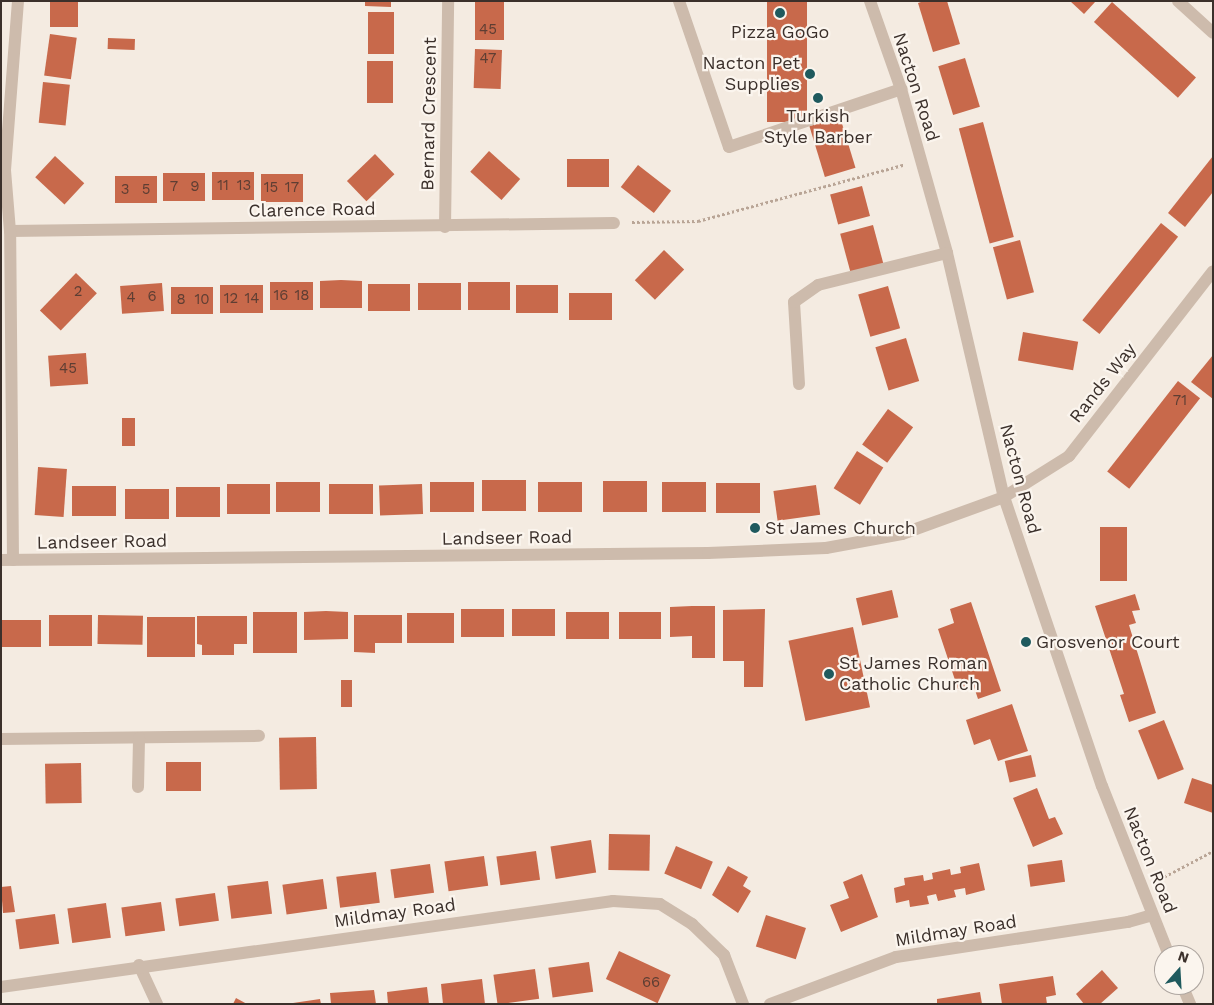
<!DOCTYPE html>
<style>
body{margin:0}
#map{position:relative;width:1214px;height:1005px;overflow:hidden;background:#f4ebe1;font-family:"Work Sans",sans-serif}
div>[style]{position:absolute}
[style*='--x']{left:calc(var(--x)*1px);top:calc(var(--y)*1px);width:calc(var(--w)*1px);rotate:calc(var(--a)*1deg)}
.building>*{inset:0;background:#c8694b;transform-origin:0 0}
.path>*{height:3px;margin-top:-1.5px;transform-origin:0;background:repeating-linear-gradient(90deg,#b9a596 0 2.5px,transparent 0 5px)}
.minor>*{height:12px;margin:-6px;padding:0 6px;transform-origin:6px;border-radius:6px;background:#cdbbac}
.dots>*{width:14px;height:14px;translate:-50% -50%;box-sizing:border-box;border:2px solid #fbf5ee;border-radius:50%}
span{translate:-50% -50%;white-space:nowrap;text-align:center;line-height:1.15;-webkit-text-stroke:4.5px #fbf5ee;paint-order:stroke}
.number-label{font-size:15px;color:#5e3e33}
.number-label span{-webkit-text-stroke-width:0}
.poi-label{font-size:18px;color:#3b302b}
.right{translate:-100% -50%;text-align:right}
.left{translate:0 -50%;text-align:left}
.street-label{font-size:18px;color:#3b302b}
.frame{position:absolute;inset:0;border:2px solid #3b302b;pointer-events:none}
.north{position:absolute;left:1154px;top:945px;width:50px;height:50px;box-sizing:border-box;background:#fbf5ee;border:1px solid #aea6a0;border-radius:50%;rotate:19deg;font-size:14px;font-weight:700;line-height:20px;text-align:center;color:#3b302b}
.north::after{content:'';display:block;margin:auto;width:18px;height:22px;background:#1f5a5e;clip-path:polygon(50% 0,100% 100%,50% 72%,0 100%)}
</style>
<div id="map">
<div class="building">
<i style="left:50px;top:1px;width:28px;height:26px"></i>
<i style="clip-path:polygon(365px 1px,391px 1px,391px 7px,365px 6px)"></i>
<i style="left:475px;top:1px;width:29px;height:39px"></i>
<i style="left:767px;top:1px;width:40px;height:121px"></i>
<i style="clip-path:polygon(924px 1px,947px 1px,960px 44px,933px 52px,918px 3px)"></i>
<i style="clip-path:polygon(1070px 1px,1096px 1px,1084px 14px)"></i>
<i style="left:1112px;top:2px;width:113px;height:27px;rotate:42deg"></i>
<i style="left:368px;top:12px;width:26px;height:42px"></i>
<i style="left:50px;top:34px;width:27px;height:42px;rotate:8deg"></i>
<i style="left:108px;top:38px;width:27px;height:11px;rotate:2deg"></i>
<i style="left:475px;top:49px;width:27px;height:39px;rotate:2deg"></i>
<i style="left:965px;top:58px;width:51px;height:28px;rotate:73deg"></i>
<i style="left:367px;top:61px;width:26px;height:42px"></i>
<i style="left:43px;top:82px;width:27px;height:41px;rotate:6deg"></i>
<i style="left:840px;top:117px;width:53px;height:32px;rotate:73deg"></i>
<i style="left:983px;top:122px;width:119px;height:25px;rotate:75deg"></i>
<i style="left:489px;top:151px;width:42px;height:28px;rotate:42deg"></i>
<i style="left:375px;top:154px;width:28px;height:39px;rotate:46deg"></i>
<i style="left:55px;top:156px;width:40px;height:29px;rotate:43deg"></i>
<i style="clip-path:polygon(1213px 156px,1213px 192px,1185px 227px,1168px 213px)"></i>
<i style="left:567px;top:159px;width:42px;height:28px"></i>
<i style="left:638px;top:165px;width:42px;height:28px;rotate:38deg"></i>
<i style="left:212px;top:172px;width:42px;height:28px"></i>
<i style="left:163px;top:173px;width:42px;height:28px"></i>
<i style="left:261px;top:174px;width:42px;height:28px"></i>
<i style="left:115px;top:176px;width:42px;height:27px"></i>
<i style="left:862px;top:186px;width:31px;height:33px;rotate:75deg"></i>
<i style="left:1161px;top:223px;width:22px;height:125px;rotate:39deg"></i>
<i style="left:873px;top:225px;width:42px;height:34px;rotate:75deg"></i>
<i style="left:1020px;top:240px;width:54px;height:28px;rotate:75deg"></i>
<i style="left:664px;top:250px;width:28px;height:42px;rotate:44deg"></i>
<i style="left:76px;top:273px;width:29px;height:52px;rotate:44deg"></i>
<i style="clip-path:polygon(341px 280px,362px 281px,362px 308px,320px 308px,320px 281px)"></i>
<i style="left:270px;top:282px;width:43px;height:28px"></i>
<i style="left:468px;top:282px;width:42px;height:28px"></i>
<i style="left:162px;top:283px;width:28px;height:42px;rotate:86deg"></i>
<i style="left:418px;top:283px;width:43px;height:27px"></i>
<i style="left:368px;top:284px;width:42px;height:27px"></i>
<i style="left:220px;top:285px;width:43px;height:28px"></i>
<i style="left:516px;top:285px;width:42px;height:28px"></i>
<i style="left:888px;top:286px;width:44px;height:31px;rotate:74deg"></i>
<i style="left:171px;top:287px;width:42px;height:27px"></i>
<i style="left:569px;top:293px;width:43px;height:27px"></i>
<i style="left:1023px;top:332px;width:56px;height:29px;rotate:10deg"></i>
<i style="left:906px;top:338px;width:45px;height:32px;rotate:73deg"></i>
<i style="left:86px;top:353px;width:31px;height:38px;rotate:86deg"></i>
<i style="clip-path:polygon(1213px 355px,1213px 399px,1191px 382px)"></i>
<i style="left:1178px;top:381px;width:28px;height:115px;rotate:38deg"></i>
<i style="left:888px;top:409px;width:31px;height:44px;rotate:36deg"></i>
<i style="left:122px;top:418px;width:13px;height:28px"></i>
<i style="left:857px;top:451px;width:31px;height:44px;rotate:32deg"></i>
<i style="left:38px;top:467px;width:29px;height:48px;rotate:4deg"></i>
<i style="left:482px;top:480px;width:44px;height:31px"></i>
<i style="left:647px;top:481px;width:31px;height:44px;rotate:90deg"></i>
<i style="left:320px;top:482px;width:30px;height:44px;rotate:90deg"></i>
<i style="left:430px;top:482px;width:44px;height:30px"></i>
<i style="left:538px;top:482px;width:44px;height:30px"></i>
<i style="left:662px;top:482px;width:44px;height:30px"></i>
<i style="left:716px;top:483px;width:44px;height:30px"></i>
<i style="left:227px;top:484px;width:43px;height:30px"></i>
<i style="left:329px;top:484px;width:44px;height:30px"></i>
<i style="left:422px;top:484px;width:30px;height:43px;rotate:88deg"></i>
<i style="left:816px;top:485px;width:30px;height:43px;rotate:82deg"></i>
<i style="left:72px;top:486px;width:44px;height:30px"></i>
<i style="left:220px;top:487px;width:30px;height:44px;rotate:90deg"></i>
<i style="left:125px;top:489px;width:44px;height:30px"></i>
<i style="left:1100px;top:527px;width:27px;height:54px"></i>
<i style="left:892px;top:590px;width:28px;height:37px;rotate:77deg"></i>
<i style="clip-path:polygon(1135px 594px,1140px 610px,1132px 611px,1136px 623px,1129px 625px,1156px 713px,1129px 722px,1120px 695px,1124px 694px,1095px 606px)"></i>
<i style="clip-path:polygon(971px 602px,1001px 691px,978px 699px,973px 684px,958px 689px,938px 629px,954px 623px,950px 609px)"></i>
<i style="clip-path:polygon(692px 606px,715px 606px,715px 658px,692px 658px,692px 636px,670px 637px,670px 607px)"></i>
<i style="left:504px;top:609px;width:28px;height:43px;rotate:90deg"></i>
<i style="left:512px;top:609px;width:43px;height:27px"></i>
<i style="clip-path:polygon(765px 609px,763px 687px,744px 687px,744px 661px,723px 661px,723px 610px)"></i>
<i style="clip-path:polygon(326px 611px,348px 612px,348px 639px,304px 640px,304px 612px)"></i>
<i style="left:253px;top:612px;width:44px;height:41px"></i>
<i style="left:609px;top:612px;width:27px;height:43px;rotate:90deg"></i>
<i style="left:619px;top:612px;width:42px;height:27px"></i>
<i style="left:407px;top:613px;width:47px;height:30px"></i>
<i style="left:49px;top:615px;width:43px;height:31px"></i>
<i style="left:98px;top:615px;width:45px;height:29px;rotate:1deg"></i>
<i style="clip-path:polygon(354px 615px,402px 615px,402px 643px,375px 643px,375px 653px,354px 652px)"></i>
<i style="clip-path:polygon(197px 616px,247px 616px,247px 644px,234px 644px,234px 655px,202px 655px,202px 645px,197px 644px)"></i>
<i style="left:195px;top:617px;width:40px;height:48px;rotate:90deg"></i>
<i style="left:1px;top:620px;width:40px;height:27px"></i>
<i style="left:853px;top:627px;width:82px;height:66px;rotate:78deg"></i>
<i style="left:341px;top:680px;width:11px;height:27px"></i>
<i style="clip-path:polygon(1012px 704px,1028px 751px,998px 761px,990px 739px,974px 745px,966px 720px)"></i>
<i style="left:1164px;top:720px;width:53px;height:28px;rotate:68deg"></i>
<i style="left:316px;top:737px;width:52px;height:37px;rotate:89deg"></i>
<i style="left:1031px;top:755px;width:22px;height:27px;rotate:77deg"></i>
<i style="left:201px;top:762px;width:29px;height:35px;rotate:90deg"></i>
<i style="left:81px;top:763px;width:40px;height:36px;rotate:89deg"></i>
<i style="clip-path:polygon(1192px 778px,1213px 785px,1213px 813px,1184px 803px)"></i>
<i style="clip-path:polygon(1037px 788px,1049px 819px,1055px 817px,1063px 834px,1033px 847px,1013px 798px)"></i>
<i style="left:609px;top:834px;width:41px;height:36px;rotate:1deg"></i>
<i style="left:591px;top:840px;width:33px;height:41px;rotate:81deg"></i>
<i style="left:676px;top:846px;width:40px;height:30px;rotate:23deg"></i>
<i style="left:536px;top:851px;width:29px;height:40px;rotate:82deg"></i>
<i style="left:484px;top:856px;width:30px;height:40px;rotate:82deg"></i>
<i style="left:1062px;top:860px;width:22px;height:35px;rotate:82deg"></i>
<i style="clip-path:polygon(979px 863px,985px 890px,966px 895px,965px 888px,954px 890px,956px 897px,938px 901px,936px 894px,927px 896px,929px 904px,910px 907px,909px 900px,896px 903px,894px 888px,905px 885px,904px 878px,923px 875px,924px 881px,933px 879px,932px 873px,950px 869px,951px 875px,961px 873px,960px 867px)"></i>
<i style="left:430px;top:864px;width:29px;height:40px;rotate:82deg"></i>
<i style="clip-path:polygon(728px 866px,748px 877px,743px 886px,751px 891px,738px 913px,712px 895px)"></i>
<i style="left:376px;top:872px;width:31px;height:40px;rotate:83deg"></i>
<i style="clip-path:polygon(862px 874px,878px 917px,841px 932px,830px 905px,849px 898px,843px 882px)"></i>
<i style="left:323px;top:879px;width:30px;height:41px;rotate:82deg"></i>
<i style="left:268px;top:881px;width:33px;height:41px;rotate:83deg"></i>
<i style="clip-path:polygon(11px 886px,15px 912px,3px 913px,1px 887px)"></i>
<i style="left:215px;top:893px;width:28px;height:40px;rotate:82deg"></i>
<i style="left:161px;top:902px;width:29px;height:40px;rotate:82deg"></i>
<i style="left:106px;top:903px;width:35px;height:39px;rotate:82deg"></i>
<i style="left:55px;top:914px;width:30px;height:40px;rotate:82deg"></i>
<i style="left:766px;top:915px;width:42px;height:33px;rotate:18deg"></i>
<i style="left:619px;top:951px;width:57px;height:31px;rotate:25deg"></i>
<i style="left:589px;top:962px;width:30px;height:41px;rotate:82deg"></i>
<i style="left:535px;top:969px;width:30px;height:42px;rotate:82deg"></i>
<i style="clip-path:polygon(1102px 970px,1118px 988px,1100px 1004px,1084px 1004px,1076px 994px)"></i>
<i style="clip-path:polygon(1053px 976px,1056px 995px,1046px 997px,1047px 1004px,1002px 1004px,999px 984px)"></i>
<i style="clip-path:polygon(482px 979px,485px 1004px,443px 1004px,441px 984px)"></i>
<i style="clip-path:polygon(427px 987px,429px 1004px,388px 1004px,387px 992px)"></i>
<i style="clip-path:polygon(374px 990px,376px 1004px,331px 1004px,330px 993px)"></i>
<i style="clip-path:polygon(980px 992px,982px 1004px,937px 1004px,937px 999px)"></i>
<i style="clip-path:polygon(236px 998px,247px 1004px,233px 1004px)"></i>
<i style="clip-path:polygon(320px 999px,321px 1004px,293px 1004px,293px 1003px)"></i>
</div>
<div class="path">
<i style="--x:632;--y:222;--w:66;--a:-0.9"></i>
<i style="--x:698;--y:221;--w:213;--a:-15.3"></i>
<i style="--x:1160;--y:879;--w:60;--a:-27.8"></i>
</div>
<div class="minor">
<i style="--x:679;--y:1;--w:154;--a:71.1"></i>
<i style="--x:729;--y:147;--w:182;--a:-18.6"></i>
<i style="--x:870;--y:1;--w:93;--a:70.6"></i>
<i style="--x:901;--y:89;--w:170;--a:74.3"></i>
<i style="--x:947;--y:253;--w:251;--a:76.9"></i>
<i style="--x:1004;--y:497;--w:305;--a:71.3"></i>
<i style="--x:1102;--y:786;--w:182;--a:68.4"></i>
<i style="--x:1178;--y:1;--w:47;--a:42.4"></i>
<i style="--x:445;--y:227;--w:226;--a:-89.2"></i>
<i style="--x:10;--y:231;--w:604;--a:-0.76"></i>
<i style="--x:799;--y:384;--w:82;--a:-93.5"></i>
<i style="--x:794;--y:302;--w:29;--a:-35"></i>
<i style="--x:818;--y:285;--w:133;--a:-13.9"></i>
<i style="--x:1;--y:560;--w:707;--a:-0.57"></i>
<i style="--x:708;--y:553;--w:118;--a:-2.4"></i>
<i style="--x:826;--y:548;--w:77;--a:-10.4"></i>
<i style="--x:902;--y:534;--w:109;--a:-19.9"></i>
<i style="--x:1004;--y:497;--w:77;--a:-32.2"></i>
<i style="--x:1069;--y:456;--w:234;--a:-52.1"></i>
<i style="--x:13;--y:560;--w:329;--a:-90.5"></i>
<i style="--x:10;--y:231;--w:61;--a:-94.7"></i>
<i style="--x:5;--y:170;--w:169;--a:-85.6"></i>
<i style="--x:1;--y:739;--w:258;--a:-0.7"></i>
<i style="--x:138;--y:787;--w:49;--a:-88.8"></i>
<i style="--x:139;--y:965;--w:43;--a:65.2"></i>
<i style="--x:1182;--y:985;--w:21;--a:67"></i>
<i style="--x:1;--y:987;--w:618;--a:-8"></i>
<i style="--x:613;--y:901;--w:47;--a:3.7"></i>
<i style="--x:660;--y:904;--w:38;--a:32"></i>
<i style="--x:692;--y:924;--w:45;--a:44.1"></i>
<i style="--x:724;--y:955;--w:53;--a:68.8"></i>
<i style="--x:770;--y:1004;--w:134;--a:-20.5"></i>
<i style="--x:896;--y:957;--w:235;--a:-8.6"></i>
<i style="--x:1128;--y:922;--w:25;--a:-16"></i>
</div>
<div class="dots">
<i style="left:780px;top:13px;background:#1f5a5e"></i>
<i style="left:810px;top:74px;background:#1f5a5e"></i>
<i style="left:818px;top:98px;background:#1f5a5e"></i>
<i style="left:755px;top:528px;background:#1f5a5e"></i>
<i style="left:1026px;top:642px;background:#1f5a5e"></i>
<i style="left:829px;top:674px;background:#1f5a5e"></i>
</div>
<div class="number-label">
<span style="left:488px;top:30px">45</span>
<span style="left:488px;top:59px">47</span>
<span style="left:223px;top:186px">11</span>
<span style="left:244px;top:186px">13</span>
<span style="left:174px;top:187px">7</span>
<span style="left:195px;top:187px">9</span>
<span style="left:271px;top:188px">15</span>
<span style="left:292px;top:188px">17</span>
<span style="left:125px;top:190px">3</span>
<span style="left:146px;top:190px">5</span>
<span style="left:78px;top:292px">2</span>
<span style="left:281px;top:296px">16</span>
<span style="left:302px;top:296px">18</span>
<span style="left:152px;top:297px">6</span>
<span style="left:131px;top:298px">4</span>
<span style="left:231px;top:299px">12</span>
<span style="left:252px;top:299px">14</span>
<span style="left:181px;top:300px">8</span>
<span style="left:202px;top:300px">10</span>
<span style="left:68px;top:369px">45</span>
<span style="left:1180px;top:401px">71</span>
<span style="left:651px;top:983px">66</span>
</div>
<div class="poi-label">
<span style="left:780px;top:32px">Pizza GoGo</span>
<span class="right" style="left:800px;top:74px">Nacton Pet<br>Supplies</span>
<span style="left:818px;top:127px">Turkish<br>Style Barber</span>
<span class="left" style="left:765px;top:528px">St James Church</span>
<span class="left" style="left:1036px;top:642px">Grosvenor Court</span>
<span class="left" style="left:839px;top:674px">St James Roman<br>Catholic Church</span>
</div>
<div class="street-label">
<span style="left:916px;top:87px;rotate:72deg">Nacton Road</span>
<span style="left:429px;top:114px;rotate:-89deg">Bernard Crescent</span>
<span style="left:312px;top:210px;rotate:-1deg">Clarence Road</span>
<span style="left:1103px;top:383px;rotate:-52deg">Rands Way</span>
<span style="left:1020px;top:479px;rotate:75deg">Nacton Road</span>
<span style="left:507px;top:538px;rotate:-1deg">Landseer Road</span>
<span style="left:102px;top:542px;rotate:-1deg">Landseer Road</span>
<span style="left:1150px;top:860px;rotate:68deg">Nacton Road</span>
<span style="left:395px;top:913px;rotate:-8deg">Mildmay Road</span>
<span style="left:956px;top:931px;rotate:-9deg">Mildmay Road</span>
</div>
<div class="frame"></div>
<div class="north">N</div>
</div>
